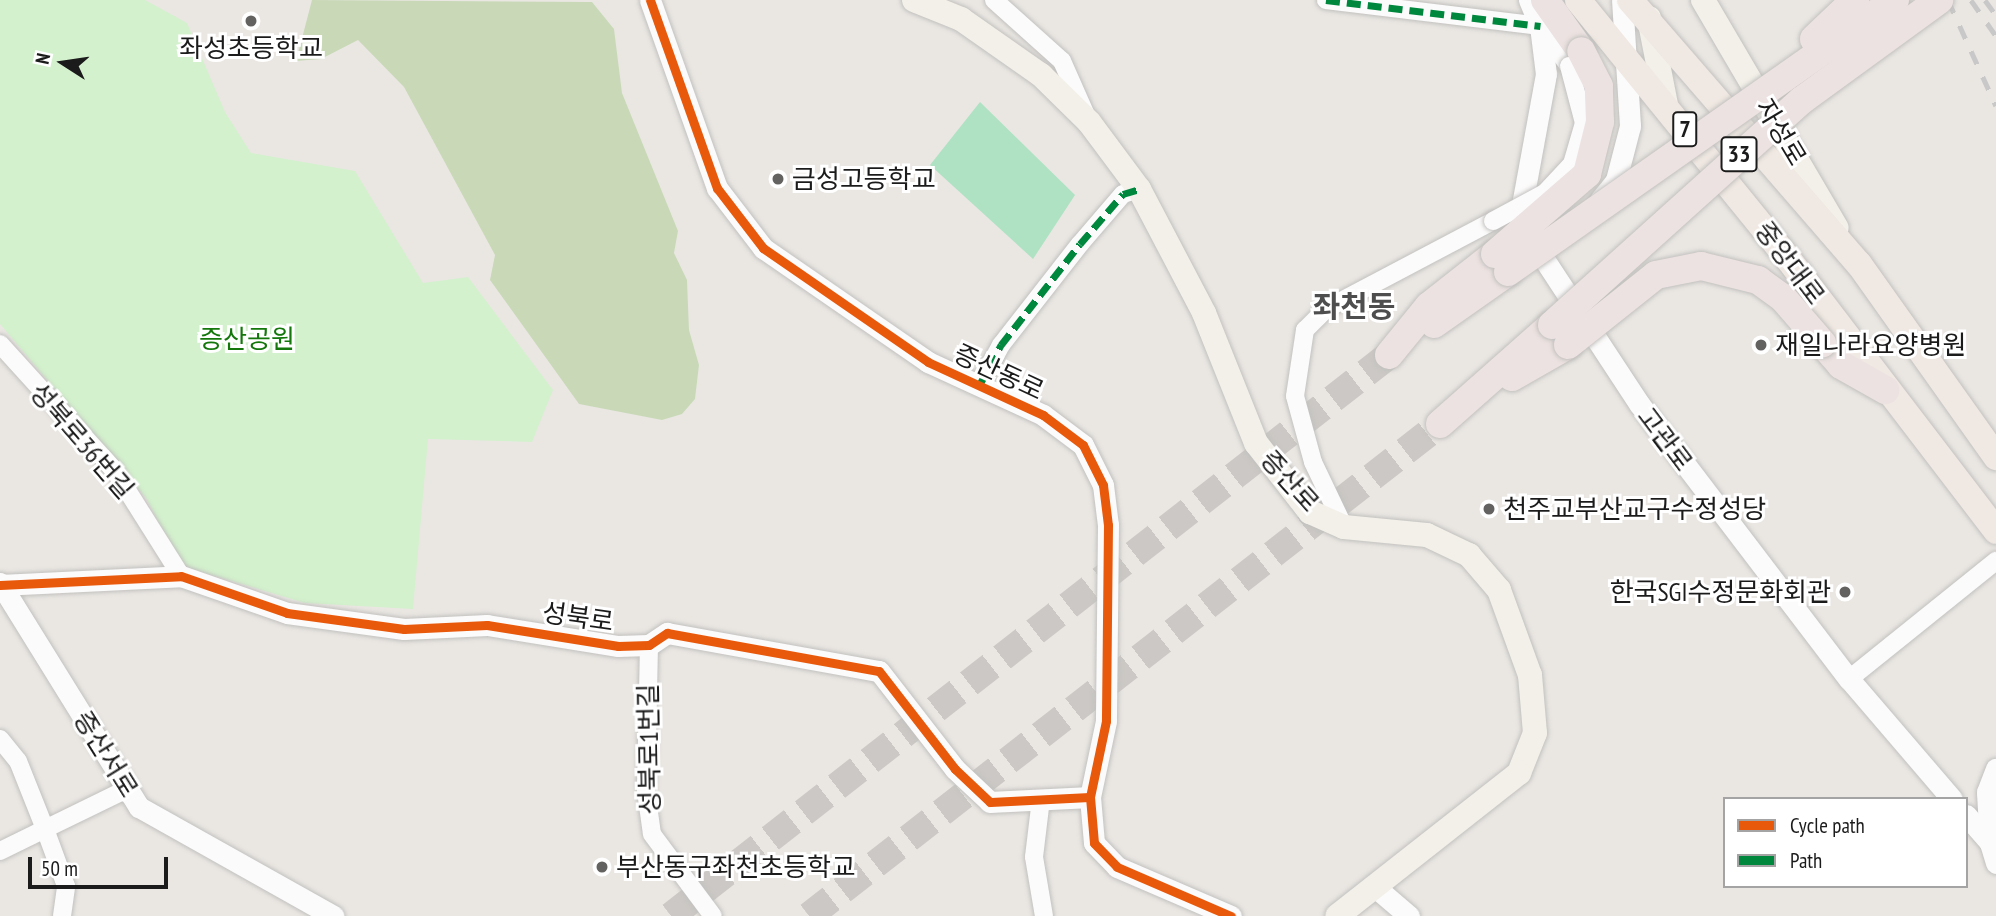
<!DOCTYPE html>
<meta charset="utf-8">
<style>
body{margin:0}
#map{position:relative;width:1996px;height:916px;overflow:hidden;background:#eae7e3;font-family:"PT Sans Narrow","Noto Sans KR",sans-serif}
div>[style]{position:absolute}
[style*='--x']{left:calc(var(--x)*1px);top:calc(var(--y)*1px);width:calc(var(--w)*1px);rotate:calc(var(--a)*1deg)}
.forest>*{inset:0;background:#c9d9b8}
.park>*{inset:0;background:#d3f1cd}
.pitch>*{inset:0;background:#aee2c3}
.trunk-tunnel>*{height:28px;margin-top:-14px;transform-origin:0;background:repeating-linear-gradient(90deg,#cbc8c5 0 28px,transparent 0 42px)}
.roads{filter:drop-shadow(0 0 2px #c2c1bf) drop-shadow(0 0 2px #c2c1bf)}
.minor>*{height:18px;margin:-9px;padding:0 9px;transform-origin:9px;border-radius:9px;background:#fcfbfb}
.tertiary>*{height:21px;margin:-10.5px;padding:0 10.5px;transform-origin:10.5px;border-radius:10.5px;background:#fcfbfb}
.secondary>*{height:24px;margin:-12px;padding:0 12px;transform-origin:12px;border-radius:12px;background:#f2f0e8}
.primary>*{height:26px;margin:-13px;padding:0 13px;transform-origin:13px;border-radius:13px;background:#f0e8e2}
.trunk>*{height:28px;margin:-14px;padding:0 14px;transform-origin:14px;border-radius:14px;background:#ece2e1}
.rail>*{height:5px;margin-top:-2.5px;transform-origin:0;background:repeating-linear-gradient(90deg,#c9c8c8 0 14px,transparent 0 28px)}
.bridges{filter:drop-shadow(0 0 2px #c2c1bf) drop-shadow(0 0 2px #c2c1bf)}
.minor-bridge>*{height:18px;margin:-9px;padding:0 9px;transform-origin:9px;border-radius:9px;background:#fcfbfb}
.trunk-bridge>*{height:28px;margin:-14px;padding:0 14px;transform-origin:14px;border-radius:14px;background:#ece2e1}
.quiet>*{height:7px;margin-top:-3.5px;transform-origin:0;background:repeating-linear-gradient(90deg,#00873e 0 14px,transparent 0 21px)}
.cycleway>*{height:9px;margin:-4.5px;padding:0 4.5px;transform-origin:4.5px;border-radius:4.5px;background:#e8590c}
.dots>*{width:19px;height:19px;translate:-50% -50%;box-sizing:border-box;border:4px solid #fff;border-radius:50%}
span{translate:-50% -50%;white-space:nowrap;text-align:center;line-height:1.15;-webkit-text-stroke:6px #fff;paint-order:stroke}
.shield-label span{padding:2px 5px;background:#fff;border:2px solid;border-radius:5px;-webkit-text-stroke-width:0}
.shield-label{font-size:24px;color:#1b1b1b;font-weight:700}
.poi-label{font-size:26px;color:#1b1b1b}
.left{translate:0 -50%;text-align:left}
.right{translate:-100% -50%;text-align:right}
.street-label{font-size:26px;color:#1b1b1b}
.park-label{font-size:26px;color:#13770b}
.quarter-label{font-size:30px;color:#4e4e4e;font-weight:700}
.legend{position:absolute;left:1723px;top:797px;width:245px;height:91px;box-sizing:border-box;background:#fff;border:2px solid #a4a4a4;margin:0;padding:9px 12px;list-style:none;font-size:21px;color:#1b1b1b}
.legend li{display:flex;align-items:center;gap:14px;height:35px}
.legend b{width:35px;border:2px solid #a4a4a4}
.north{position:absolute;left:28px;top:28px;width:70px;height:70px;-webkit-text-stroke:5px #fff;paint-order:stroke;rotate:282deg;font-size:19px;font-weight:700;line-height:28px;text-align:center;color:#1b1b1b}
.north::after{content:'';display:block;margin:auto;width:24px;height:32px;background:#1b1b1b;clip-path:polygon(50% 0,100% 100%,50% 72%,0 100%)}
.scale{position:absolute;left:28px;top:857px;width:140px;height:32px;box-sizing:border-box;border:4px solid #1b1b1b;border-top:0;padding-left:9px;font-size:21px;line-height:24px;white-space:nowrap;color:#1b1b1b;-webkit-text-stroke:5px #fff;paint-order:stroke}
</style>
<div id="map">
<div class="forest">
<i style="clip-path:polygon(312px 0,592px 2px,614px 29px,622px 93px,678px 231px,674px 253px,687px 280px,689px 330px,699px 365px,695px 399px,682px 414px,662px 420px,579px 404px,490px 280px,495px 255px,404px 87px,358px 40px,321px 59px,296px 61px)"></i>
</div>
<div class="park">
<i style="clip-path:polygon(0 0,145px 0,187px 23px,225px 112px,251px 153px,355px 171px,423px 283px,468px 277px,553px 390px,532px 442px,428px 439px,413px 609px,305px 603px,182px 566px,146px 498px,0 324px)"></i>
</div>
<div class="pitch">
<i style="clip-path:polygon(980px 102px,1075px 195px,1033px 259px,930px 165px)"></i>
</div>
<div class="trunk-tunnel">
<i style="--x:671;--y:916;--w:911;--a:-38"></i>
<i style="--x:809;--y:916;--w:800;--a:-37.94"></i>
</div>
<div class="roads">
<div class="minor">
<i style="--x:994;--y:0;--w:91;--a:41.9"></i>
<i style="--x:1062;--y:61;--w:57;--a:66.1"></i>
<i style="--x:1326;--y:0;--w:216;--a:6.9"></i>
<i style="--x:1540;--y:26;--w:49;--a:54.1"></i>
<i style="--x:0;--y:344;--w:171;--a:47.8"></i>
<i style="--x:115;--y:471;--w:124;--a:57.8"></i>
<i style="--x:979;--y:386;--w:47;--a:-61.8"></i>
<i style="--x:1001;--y:345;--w:128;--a:-52"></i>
<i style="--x:1080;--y:244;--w:66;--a:-49.3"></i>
<i style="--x:1123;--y:194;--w:17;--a:-17"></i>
<i style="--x:1344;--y:527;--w:72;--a:-115.5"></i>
<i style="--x:1313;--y:462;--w:68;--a:-105.3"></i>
<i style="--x:1295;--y:396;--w:67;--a:-81.4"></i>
<i style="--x:1305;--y:330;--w:30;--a:-45"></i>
<i style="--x:1326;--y:309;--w:189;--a:-27.8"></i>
<i style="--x:649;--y:645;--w:146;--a:91.2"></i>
<i style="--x:646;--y:791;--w:43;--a:82.1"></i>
<i style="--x:652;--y:834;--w:102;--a:53.4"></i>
<i style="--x:1849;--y:679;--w:189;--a:-38.8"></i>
<i style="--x:0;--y:739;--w:28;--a:51"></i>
<i style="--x:18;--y:761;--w:73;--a:68.3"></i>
<i style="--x:45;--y:829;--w:50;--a:153.9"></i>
<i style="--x:1041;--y:799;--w:58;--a:96.9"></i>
<i style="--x:1034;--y:857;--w:60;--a:80.4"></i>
<i style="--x:62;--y:916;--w:30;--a:-82"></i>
<i style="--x:66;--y:886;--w:61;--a:-110.2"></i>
<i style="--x:45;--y:829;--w:91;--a:-26"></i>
</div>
<div class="tertiary">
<i style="--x:650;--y:0;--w:200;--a:70.4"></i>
<i style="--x:717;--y:188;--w:76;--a:52.5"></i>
<i style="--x:763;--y:248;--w:201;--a:34.6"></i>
<i style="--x:928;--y:362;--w:127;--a:24.7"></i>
<i style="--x:1043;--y:415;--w:50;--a:36.9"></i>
<i style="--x:1083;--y:445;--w:45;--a:63.4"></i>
<i style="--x:1103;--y:485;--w:40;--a:82.9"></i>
<i style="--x:1108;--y:525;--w:196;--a:90.6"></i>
<i style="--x:1106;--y:721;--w:78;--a:101.9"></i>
<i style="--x:1090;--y:797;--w:46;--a:85"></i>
<i style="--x:1094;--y:843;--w:33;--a:46"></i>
<i style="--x:1117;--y:867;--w:124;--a:23.3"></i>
<i style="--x:1529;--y:0;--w:28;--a:67"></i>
<i style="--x:1540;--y:26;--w:48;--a:82.9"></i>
<i style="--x:1546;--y:74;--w:149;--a:100.4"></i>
<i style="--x:1519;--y:221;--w:220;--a:56.7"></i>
<i style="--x:1640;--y:405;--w:345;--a:52.7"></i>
<i style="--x:1849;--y:679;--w:158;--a:49.4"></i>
<i style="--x:1600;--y:200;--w:26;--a:-51"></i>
<i style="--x:1616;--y:180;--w:56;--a:-75.5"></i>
<i style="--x:1630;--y:126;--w:126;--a:-93.6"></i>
<i style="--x:0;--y:583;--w:264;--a:58.2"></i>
<i style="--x:139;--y:807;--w:223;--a:29.3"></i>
<i style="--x:0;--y:585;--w:181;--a:-2.8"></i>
<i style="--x:181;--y:576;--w:112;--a:19.2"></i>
<i style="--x:287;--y:613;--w:118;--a:7.8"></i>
<i style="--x:404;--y:629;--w:83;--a:-2.8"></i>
<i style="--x:487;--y:625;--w:133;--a:9.1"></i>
<i style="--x:618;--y:646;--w:31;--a:-2"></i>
<i style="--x:649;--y:645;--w:22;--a:-34"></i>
<i style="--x:667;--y:633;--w:215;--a:10.2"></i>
<i style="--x:879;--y:671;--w:124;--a:52.2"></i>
<i style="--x:955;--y:769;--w:48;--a:43.3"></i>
<i style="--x:990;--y:802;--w:100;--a:-2.9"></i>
<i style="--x:1966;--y:815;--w:37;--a:49"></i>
<i style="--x:1990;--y:843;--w:21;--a:73"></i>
<i style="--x:1990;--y:843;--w:51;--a:-93.4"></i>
<i style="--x:1987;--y:792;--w:25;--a:-69"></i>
<i style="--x:1374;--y:886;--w:46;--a:40.6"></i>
</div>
<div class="secondary">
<i style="--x:914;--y:0;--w:51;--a:22"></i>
<i style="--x:961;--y:19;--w:98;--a:35"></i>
<i style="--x:1041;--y:75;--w:67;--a:44.4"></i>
<i style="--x:1089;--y:122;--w:84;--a:53.3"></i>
<i style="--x:1139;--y:189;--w:140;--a:62.3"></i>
<i style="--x:1204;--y:313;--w:140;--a:68.2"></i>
<i style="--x:1256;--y:443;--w:88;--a:52"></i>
<i style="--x:1310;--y:512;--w:37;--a:24"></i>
<i style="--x:1344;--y:527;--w:83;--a:5.5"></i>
<i style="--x:1427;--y:535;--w:47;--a:25.5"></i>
<i style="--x:1469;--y:555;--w:46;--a:49.4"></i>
<i style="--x:1499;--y:590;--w:90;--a:70"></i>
<i style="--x:1530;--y:675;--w:58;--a:85.1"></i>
<i style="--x:1535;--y:733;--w:43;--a:111.8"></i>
<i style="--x:1519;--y:773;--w:231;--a:141.8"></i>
<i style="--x:1703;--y:0;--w:264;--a:59.6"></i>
<i style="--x:1649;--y:18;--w:89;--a:78.9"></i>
</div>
<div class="primary">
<i style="--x:1578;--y:0;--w:335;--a:50.9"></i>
<i style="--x:1789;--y:260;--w:341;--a:52.6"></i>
<i style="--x:1630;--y:0;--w:349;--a:49.1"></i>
<i style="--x:1859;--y:264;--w:237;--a:54.6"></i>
</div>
<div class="trunk">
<i style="--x:1545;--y:0;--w:62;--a:54.8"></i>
<i style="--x:1434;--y:324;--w:90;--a:-35.1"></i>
<i style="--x:1822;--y:343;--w:29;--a:49"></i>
<i style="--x:1841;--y:365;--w:51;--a:29.6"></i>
<i style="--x:1389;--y:355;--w:63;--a:-50.8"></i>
<i style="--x:1429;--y:306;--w:84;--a:-38.2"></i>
<i style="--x:1512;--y:377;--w:64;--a:-29.7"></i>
<i style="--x:1440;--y:424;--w:149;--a:-41.5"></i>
</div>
</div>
<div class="rail">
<i style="--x:1948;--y:0;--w:116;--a:65.6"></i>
<i style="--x:1971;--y:0;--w:44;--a:55.2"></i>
<i style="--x:1985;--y:0;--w:19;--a:54"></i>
</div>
<div class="bridges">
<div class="minor-bridge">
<i style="--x:1493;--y:221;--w:59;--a:-28.3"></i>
<i style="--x:1545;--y:193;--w:40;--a:-47"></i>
<i style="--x:1572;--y:164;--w:43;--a:-73.7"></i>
<i style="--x:1584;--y:123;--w:59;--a:-104.7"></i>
</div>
<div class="trunk-bridge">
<i style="--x:1814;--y:39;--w:57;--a:-43.6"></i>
<i style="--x:1495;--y:254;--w:122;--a:-41"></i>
<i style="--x:1587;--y:174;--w:54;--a:-76"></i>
<i style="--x:1600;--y:122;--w:36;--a:-92"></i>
<i style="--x:1599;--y:86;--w:39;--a:-117"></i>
<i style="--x:1508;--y:272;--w:473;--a:-35.1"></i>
<i style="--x:1552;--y:325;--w:336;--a:-42"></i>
<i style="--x:1802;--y:100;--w:170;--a:-36.1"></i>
<i style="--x:1568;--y:345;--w:112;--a:-38.5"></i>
<i style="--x:1656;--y:275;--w:46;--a:-11.3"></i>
<i style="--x:1701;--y:266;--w:59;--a:13.8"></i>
<i style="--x:1758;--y:280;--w:31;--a:36"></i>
<i style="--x:1783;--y:298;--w:60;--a:49.1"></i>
</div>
</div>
<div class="quiet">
<i style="--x:1326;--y:0;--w:216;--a:6.9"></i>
<i style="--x:979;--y:386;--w:47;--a:-61.8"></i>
<i style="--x:1001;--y:345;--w:128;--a:-52"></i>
<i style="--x:1080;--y:244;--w:66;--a:-49.3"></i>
<i style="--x:1123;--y:194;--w:17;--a:-17"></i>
</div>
<div class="cycleway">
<i style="--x:650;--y:0;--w:200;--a:70.4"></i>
<i style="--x:717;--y:188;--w:76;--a:52.5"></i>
<i style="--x:763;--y:248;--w:201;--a:34.6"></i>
<i style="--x:928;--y:362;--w:127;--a:24.7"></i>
<i style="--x:1043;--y:415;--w:50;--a:36.9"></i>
<i style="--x:1083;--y:445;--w:45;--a:63.4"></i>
<i style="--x:1103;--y:485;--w:40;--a:82.9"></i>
<i style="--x:1108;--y:525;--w:196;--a:90.6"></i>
<i style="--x:1106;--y:721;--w:78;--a:101.9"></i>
<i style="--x:1090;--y:797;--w:46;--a:85"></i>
<i style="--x:1094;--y:843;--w:33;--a:46"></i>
<i style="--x:1117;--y:867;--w:124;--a:23.3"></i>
<i style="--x:0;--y:585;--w:181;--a:-2.8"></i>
<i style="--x:181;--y:576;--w:112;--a:19.2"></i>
<i style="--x:287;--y:613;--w:118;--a:7.8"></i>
<i style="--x:404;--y:629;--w:83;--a:-2.8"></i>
<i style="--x:487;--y:625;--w:133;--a:9.1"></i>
<i style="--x:618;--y:646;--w:31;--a:-2"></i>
<i style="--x:649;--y:645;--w:22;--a:-34"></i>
<i style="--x:667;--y:633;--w:215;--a:10.2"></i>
<i style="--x:879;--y:671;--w:124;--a:52.2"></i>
<i style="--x:955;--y:769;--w:48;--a:43.3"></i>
<i style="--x:990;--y:802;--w:100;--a:-2.9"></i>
</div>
<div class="dots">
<i style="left:251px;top:21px;background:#636261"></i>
<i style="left:778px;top:179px;background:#636261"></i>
<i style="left:1761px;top:345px;background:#636261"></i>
<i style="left:1489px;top:509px;background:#636261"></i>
<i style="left:1845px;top:592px;background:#636261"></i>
<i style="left:602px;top:867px;background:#636261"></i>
</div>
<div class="shield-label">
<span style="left:1685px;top:129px">7</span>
<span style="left:1739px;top:154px">33</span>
</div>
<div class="poi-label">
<span style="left:251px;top:48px">좌성초등학교</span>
<span class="left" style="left:792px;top:179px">금성고등학교</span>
<span class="left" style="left:1775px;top:345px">재일나라요양병원</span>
<span class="left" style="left:1503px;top:509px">천주교부산교구수정성당</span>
<span class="right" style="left:1831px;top:592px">한국SGI수정문화회관</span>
<span class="left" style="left:616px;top:867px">부산동구좌천초등학교</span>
</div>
<div class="street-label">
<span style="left:1781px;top:132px;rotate:59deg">자성로</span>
<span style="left:1790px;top:263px;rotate:53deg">중앙대로</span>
<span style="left:999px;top:372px;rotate:25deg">증산동로</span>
<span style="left:1665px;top:439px;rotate:53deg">고관로</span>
<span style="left:82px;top:441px;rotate:49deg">성북로36번길</span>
<span style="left:1290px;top:481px;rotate:48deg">증산로</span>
<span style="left:578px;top:617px;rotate:8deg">성북로</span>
<span style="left:649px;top:749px;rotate:-91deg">성북로1번길</span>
<span style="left:106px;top:754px;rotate:58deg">증산서로</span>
</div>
<div class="park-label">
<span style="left:247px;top:339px">증산공원</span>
</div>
<div class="quarter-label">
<span style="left:1354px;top:306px">좌천동</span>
</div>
<ul class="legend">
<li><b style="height:9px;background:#e8590c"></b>Cycle path</li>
<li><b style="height:9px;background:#00873e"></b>Path</li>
</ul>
<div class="north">N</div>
<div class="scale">50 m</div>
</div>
